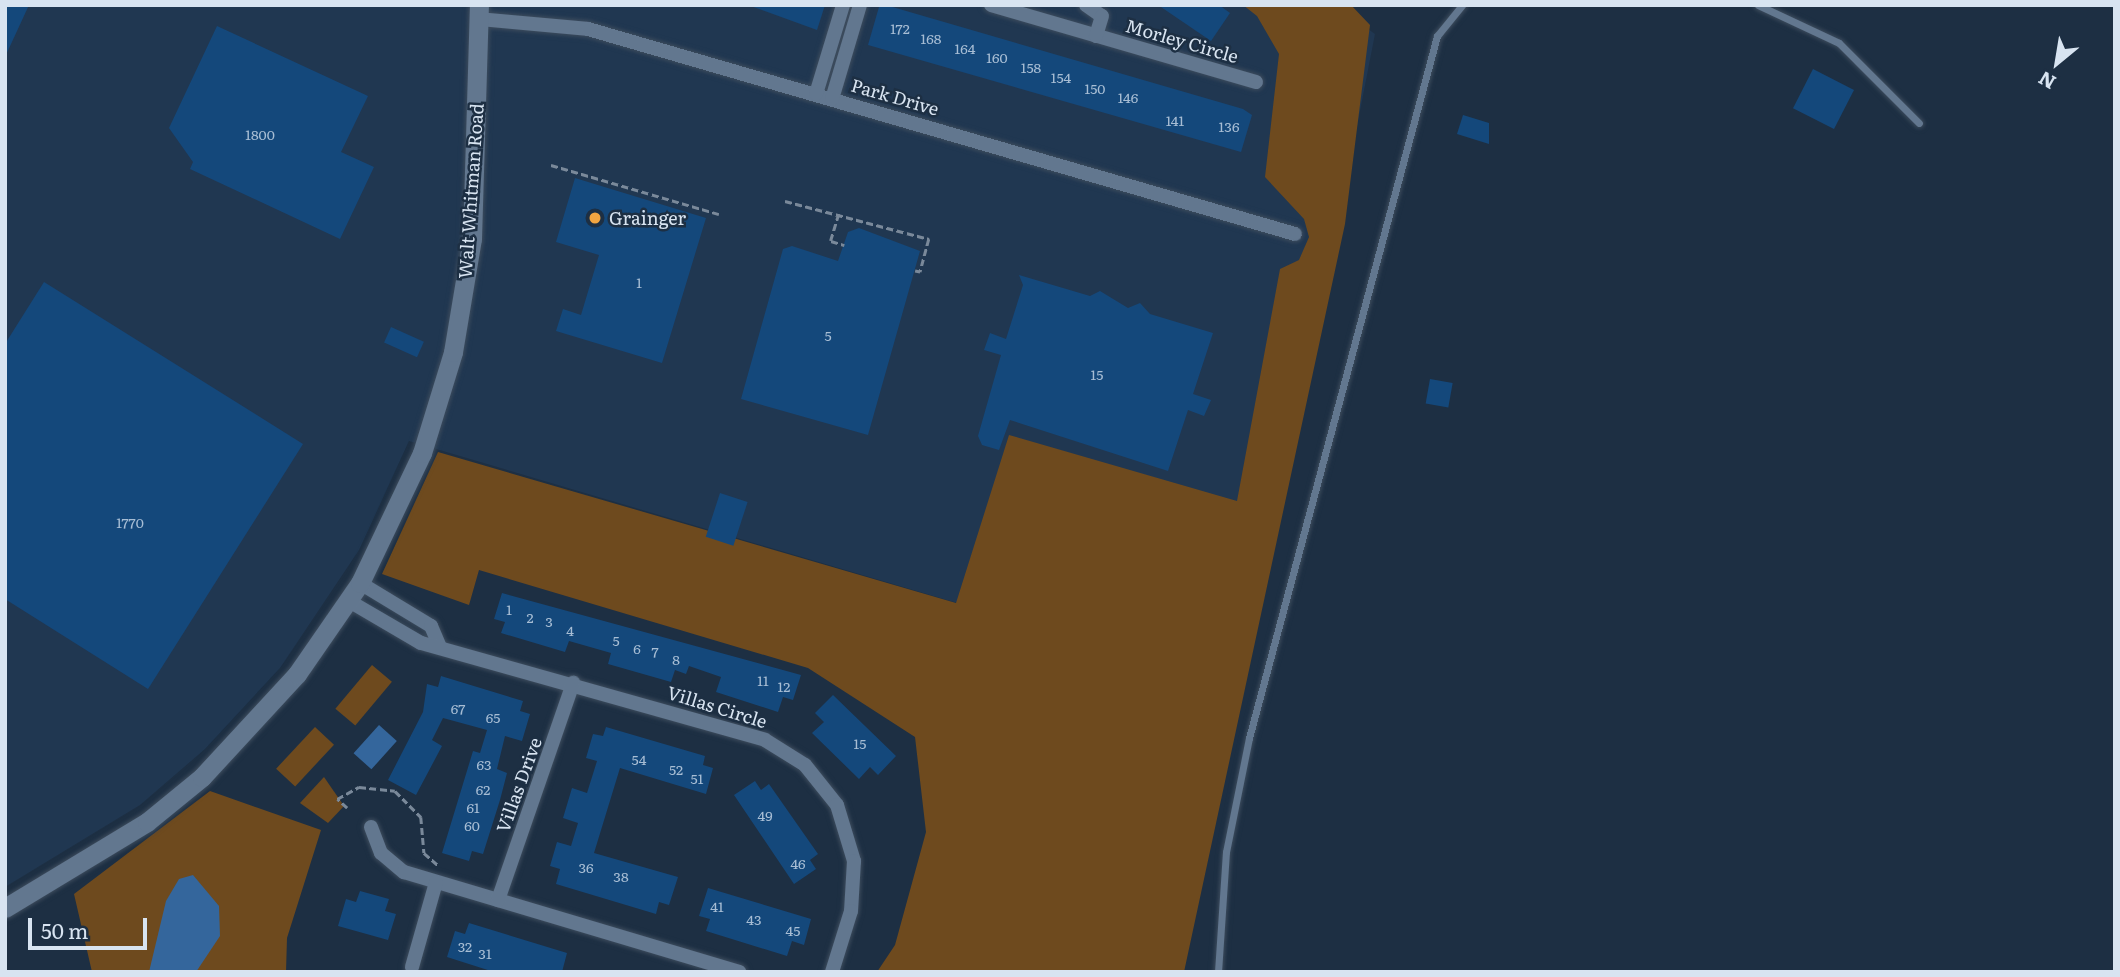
<!DOCTYPE html>
<style>
body{margin:0}
#map{position:relative;width:2120px;height:977px;overflow:hidden;background:#1d2f43;font-family:Literata,serif}
div>[style]{position:absolute}
[style*='--x']{left:calc(var(--x)*1px);top:calc(var(--y)*1px);width:calc(var(--w)*1px);rotate:calc(var(--a)*1deg)}
.built>*{inset:0;background:#203751}
.green>*{inset:0;background:#6e4a1e;transform-origin:0 0}
.water>*{inset:0;background:#34669c;transform-origin:0 0}
.building>*{inset:0;background:#14487b;transform-origin:0 0}
.path>*{height:2.5px;margin-top:-1.25px;transform-origin:0;background:repeating-linear-gradient(90deg,#7a899a 0 7px,transparent 0 10.5px)}
.roads{filter:drop-shadow(0 0 2px #3d4c5d) drop-shadow(0 0 2px #3d4c5d)}
.lane>*{height:7px;margin:-3.5px;padding:0 3.5px;transform-origin:3.5px;border-radius:3.5px;background:#62778f}
.street>*{height:14px;margin:-7px;padding:0 7px;transform-origin:7px;border-radius:7px;background:#62778f}
.secondary>*{height:19px;margin:-9.5px;padding:0 9.5px;transform-origin:9.5px;border-radius:9.5px;background:#62778f}
.dots>*{width:19px;height:19px;translate:-50% -50%;box-sizing:border-box;border:4px solid #1d2f43;border-radius:50%}
span{translate:-50% -50%;white-space:nowrap;text-align:center;line-height:1.15;-webkit-text-stroke:5px #1d2f43;paint-order:stroke}
.number-label{font-size:14px;color:#a7bdd4}
.number-label span{-webkit-text-stroke-width:0}
.street-label{font-size:18px;color:#d8e4f1}
.poi-label{font-size:18px;color:#d8e4f1}
.left{translate:0 -50%;text-align:left}
.frame{position:absolute;inset:0;border:7px solid #d8e4f1;pointer-events:none}
.north{position:absolute;left:2022px;top:28px;width:70px;height:70px;-webkit-text-stroke:5px #1d2f43;paint-order:stroke;rotate:210deg;font-size:19px;font-weight:700;line-height:28px;text-align:center;color:#d8e4f1}
.north::after{content:'';display:block;margin:auto;width:24px;height:32px;background:#d8e4f1;clip-path:polygon(50% 0,100% 100%,50% 72%,0 100%)}
.scale{position:absolute;left:28px;top:918px;width:119px;height:32px;box-sizing:border-box;border:4px solid #d8e4f1;border-top:0;padding-left:9px;font-size:21px;line-height:24px;white-space:nowrap;color:#d8e4f1;-webkit-text-stroke:5px #1d2f43;paint-order:stroke}
</style>
<div id="map">
<div class="built">
<i style="clip-path:polygon(5px 5px,1335px 5px,1375px 34px,1282px 512px,957px 603px,409px 441px,359px 550px,280px 668px,205px 749px,140px 805px,5px 887px)"></i>
</div>
<div class="green">
<i style="clip-path:polygon(1243px 5px,1351px 5px,1370px 25px,1345px 224px,1184px 972px,877px 972px,895px 945px,926px 832px,915px 737px,808px 668px,479px 570px,469px 605px,382px 574px,438px 452px,956px 603px,1009px 435px,1237px 501px,1280px 269px,1299px 260px,1309px 237px,1304px 219px,1265px 177px,1279px 54px,1257px 16px)"></i>
<i style="left:372px;top:665px;width:26px;height:57px;rotate:40deg"></i>
<i style="left:315px;top:727px;width:26px;height:57px;rotate:43deg"></i>
<i style="clip-path:polygon(324px 777px,344px 806px,328px 823px,300px 803px)"></i>
<i style="clip-path:polygon(210px 791px,321px 830px,287px 938px,286px 972px,92px 972px,74px 894px)"></i>
</div>
<div class="water">
<i style="left:379px;top:725px;width:24px;height:38px;rotate:42deg"></i>
<i style="clip-path:polygon(193px 875px,219px 906px,220px 936px,196px 972px,149px 972px,166px 901px,179px 879px)"></i>
</div>
<div class="building">
<i style="clip-path:polygon(5px 5px,29px 5px,5px 57px)"></i>
<i style="clip-path:polygon(748px 5px,825px 5px,817px 30px)"></i>
<i style="clip-path:polygon(1158px 5px,1219px 5px,1230px 13px,1211px 41px)"></i>
<i style="clip-path:polygon(889px 6px,1243px 109px,1252px 115px,1241px 152px,868px 45px,879px 7px)"></i>
<i style="clip-path:polygon(217px 26px,368px 96px,341px 152px,374px 167px,340px 239px,190px 169px,193px 162px,169px 128px)"></i>
<i style="left:1813px;top:69px;width:46px;height:44px;rotate:27deg"></i>
<i style="clip-path:polygon(1463px 115px,1489px 123px,1489px 144px,1457px 134px)"></i>
<i style="clip-path:polygon(575px 178px,706px 218px,662px 363px,556px 331px,563px 309px,581px 315px,599px 255px,556px 242px)"></i>
<i style="clip-path:polygon(859px 228px,920px 251px,868px 435px,741px 399px,783px 249px,792px 246px,838px 261px,848px 232px)"></i>
<i style="clip-path:polygon(1019px 275px,1090px 296px,1100px 291px,1128px 308px,1140px 303px,1150px 314px,1213px 333px,1193px 394px,1211px 400px,1204px 416px,1188px 410px,1168px 471px,1010px 420px,999px 450px,982px 445px,978px 436px,1001px 355px,984px 350px,990px 333px,1006px 339px,1023px 285px)"></i>
<i style="clip-path:polygon(44px 282px,303px 444px,148px 689px,5px 599px,5px 344px)"></i>
<i style="left:391px;top:327px;width:36px;height:17px;rotate:24deg"></i>
<i style="left:1430px;top:379px;width:23px;height:25px;rotate:10deg"></i>
<i style="left:720px;top:493px;width:29px;height:46px;rotate:18deg"></i>
<i style="clip-path:polygon(502px 593px,801px 675px,793px 700px,783px 697px,778px 712px,716px 692px,721px 677px,689px 666px,686px 674px,675px 670px,671px 682px,608px 664px,611px 653px,569px 641px,565px 652px,501px 633px,505px 622px,494px 619px)"></i>
<i style="clip-path:polygon(441px 676px,523px 701px,520px 711px,530px 714px,522px 741px,505px 736px,497px 769px,507px 773px,500px 800px,483px 854px,472px 851px,469px 861px,442px 853px,473px 751px,480px 753px,487px 730px,443px 718px,432px 740px,442px 746px,416px 795px,388px 780px,423px 712px,427px 684px,438px 687px)"></i>
<i style="clip-path:polygon(833px 695px,896px 756px,878px 775px,870px 767px,859px 779px,812px 733px,824px 722px,815px 713px)"></i>
<i style="clip-path:polygon(606px 727px,705px 756px,703px 765px,713px 768px,706px 794px,620px 768px,594px 853px,678px 877px,669px 905px,659px 902px,656px 914px,556px 884px,560px 869px,550px 866px,557px 842px,571px 846px,578px 823px,563px 818px,572px 788px,587px 793px,597px 761px,586px 758px,593px 734px,603px 736px)"></i>
<i style="clip-path:polygon(755px 781px,761px 790px,769px 784px,818px 854px,810px 860px,816px 869px,794px 884px,734px 795px)"></i>
<i style="clip-path:polygon(708px 888px,811px 919px,804px 945px,792px 941px,787px 956px,706px 931px,710px 919px,699px 916px)"></i>
<i style="clip-path:polygon(360px 891px,389px 899px,385px 911px,396px 914px,388px 940px,338px 926px,346px 899px,356px 902px)"></i>
<i style="clip-path:polygon(469px 923px,567px 953px,562px 972px,494px 972px,447px 957px,455px 931px,465px 934px)"></i>
</div>
<div class="path">
<i style="--x:551;--y:165;--w:175;--a:16.3"></i>
<i style="--x:785;--y:201;--w:149;--a:14.8"></i>
<i style="--x:929;--y:239;--w:34;--a:105"></i>
<i style="--x:920;--y:272;--w:5;--a:-169"></i>
<i style="--x:839;--y:214;--w:28;--a:107"></i>
<i style="--x:831;--y:241;--w:14;--a:17"></i>
<i style="--x:347;--y:808;--w:13;--a:-138"></i>
<i style="--x:337;--y:799;--w:25;--a:-29"></i>
<i style="--x:359;--y:787;--w:36;--a:6"></i>
<i style="--x:395;--y:791;--w:37;--a:45"></i>
<i style="--x:421;--y:817;--w:36;--a:85"></i>
<i style="--x:424;--y:853;--w:18;--a:41"></i>
</div>
<div class="roads">
<div class="lane">
<i style="--x:1758;--y:5;--w:89;--a:25.1"></i>
<i style="--x:1839;--y:43;--w:113;--a:45"></i>
<i style="--x:1218;--y:972;--w:120;--a:-86.2"></i>
<i style="--x:1226;--y:852;--w:116;--a:-78.6"></i>
<i style="--x:1249;--y:738;--w:727;--a:-75.01"></i>
<i style="--x:1437;--y:36;--w:40;--a:-51"></i>
</div>
<div class="street">
<i style="--x:991;--y:5;--w:276;--a:16.2"></i>
<i style="--x:1086;--y:5;--w:19;--a:35"></i>
<i style="--x:1102;--y:16;--w:21;--a:107"></i>
<i style="--x:479;--y:19;--w:109;--a:5.2"></i>
<i style="--x:588;--y:29;--w:736;--a:16.17"></i>
<i style="--x:816;--y:94;--w:93;--a:-73.1"></i>
<i style="--x:832;--y:99;--w:98;--a:-73.4"></i>
<i style="--x:360;--y:583;--w:83;--a:31.2"></i>
<i style="--x:431;--y:626;--w:21;--a:67"></i>
<i style="--x:349;--y:601;--w:83;--a:30.3"></i>
<i style="--x:421;--y:643;--w:357;--a:15.7"></i>
<i style="--x:765;--y:740;--w:47;--a:32"></i>
<i style="--x:805;--y:765;--w:51;--a:51.3"></i>
<i style="--x:837;--y:805;--w:59;--a:73.1"></i>
<i style="--x:854;--y:861;--w:50;--a:93.4"></i>
<i style="--x:851;--y:911;--w:64;--a:107.3"></i>
<i style="--x:371;--y:827;--w:28;--a:69"></i>
<i style="--x:381;--y:853;--w:30;--a:40"></i>
<i style="--x:404;--y:872;--w:350;--a:16.6"></i>
<i style="--x:498;--y:900;--w:230;--a:-70.9"></i>
<i style="--x:412;--y:967;--w:88;--a:-74.2"></i>
</div>
<div class="secondary">
<i style="--x:5;--y:908;--w:166;--a:-31.2"></i>
<i style="--x:147;--y:822;--w:71;--a:-39.3"></i>
<i style="--x:202;--y:777;--w:140;--a:-47.3"></i>
<i style="--x:297;--y:674;--w:111;--a:-55.3"></i>
<i style="--x:360;--y:583;--w:144;--a:-64.5"></i>
<i style="--x:422;--y:453;--w:106;--a:-72.9"></i>
<i style="--x:453;--y:352;--w:115;--a:-80.5"></i>
<i style="--x:472;--y:239;--w:234;--a:-88.3"></i>
</div>
</div>
<div class="dots">
<i style="left:595px;top:218px;background:#f2a541"></i>
</div>
<div class="number-label">
<span style="left:900px;top:28px">172</span>
<span style="left:931px;top:38px">168</span>
<span style="left:965px;top:48px">164</span>
<span style="left:997px;top:57px">160</span>
<span style="left:1031px;top:67px">158</span>
<span style="left:1061px;top:77px">154</span>
<span style="left:1095px;top:88px">150</span>
<span style="left:1128px;top:97px">146</span>
<span style="left:1175px;top:120px">141</span>
<span style="left:1229px;top:126px">136</span>
<span style="left:260px;top:134px">1800</span>
<span style="left:639px;top:282px">1</span>
<span style="left:828px;top:335px">5</span>
<span style="left:1097px;top:374px">15</span>
<span style="left:130px;top:522px">1770</span>
<span style="left:509px;top:609px">1</span>
<span style="left:530px;top:617px">2</span>
<span style="left:549px;top:621px">3</span>
<span style="left:570px;top:630px">4</span>
<span style="left:616px;top:640px">5</span>
<span style="left:637px;top:648px">6</span>
<span style="left:655px;top:651px">7</span>
<span style="left:676px;top:659px">8</span>
<span style="left:763px;top:680px">11</span>
<span style="left:784px;top:686px">12</span>
<span style="left:458px;top:708px">67</span>
<span style="left:493px;top:717px">65</span>
<span style="left:860px;top:743px">15</span>
<span style="left:639px;top:759px">54</span>
<span style="left:484px;top:764px">63</span>
<span style="left:676px;top:769px">52</span>
<span style="left:697px;top:778px">51</span>
<span style="left:483px;top:789px">62</span>
<span style="left:473px;top:807px">61</span>
<span style="left:765px;top:815px">49</span>
<span style="left:472px;top:825px">60</span>
<span style="left:798px;top:863px">46</span>
<span style="left:586px;top:867px">36</span>
<span style="left:621px;top:876px">38</span>
<span style="left:717px;top:906px">41</span>
<span style="left:754px;top:919px">43</span>
<span style="left:793px;top:930px">45</span>
<span style="left:465px;top:946px">32</span>
<span style="left:485px;top:953px">31</span>
</div>
<div class="street-label">
<span style="left:1182px;top:41px;rotate:16deg">Morley Circle</span>
<span style="left:895px;top:97px;rotate:16deg">Park Drive</span>
<span style="left:471px;top:191px;rotate:-86deg">Walt Whitman Road</span>
<span style="left:717px;top:707px;rotate:17deg">Villas Circle</span>
<span style="left:519px;top:785px;rotate:-70deg">Villas Drive</span>
</div>
<div class="poi-label">
<span class="left" style="left:609px;top:218px">Grainger</span>
</div>
<div class="frame"></div>
<div class="north">N</div>
<div class="scale">50 m</div>
</div>
